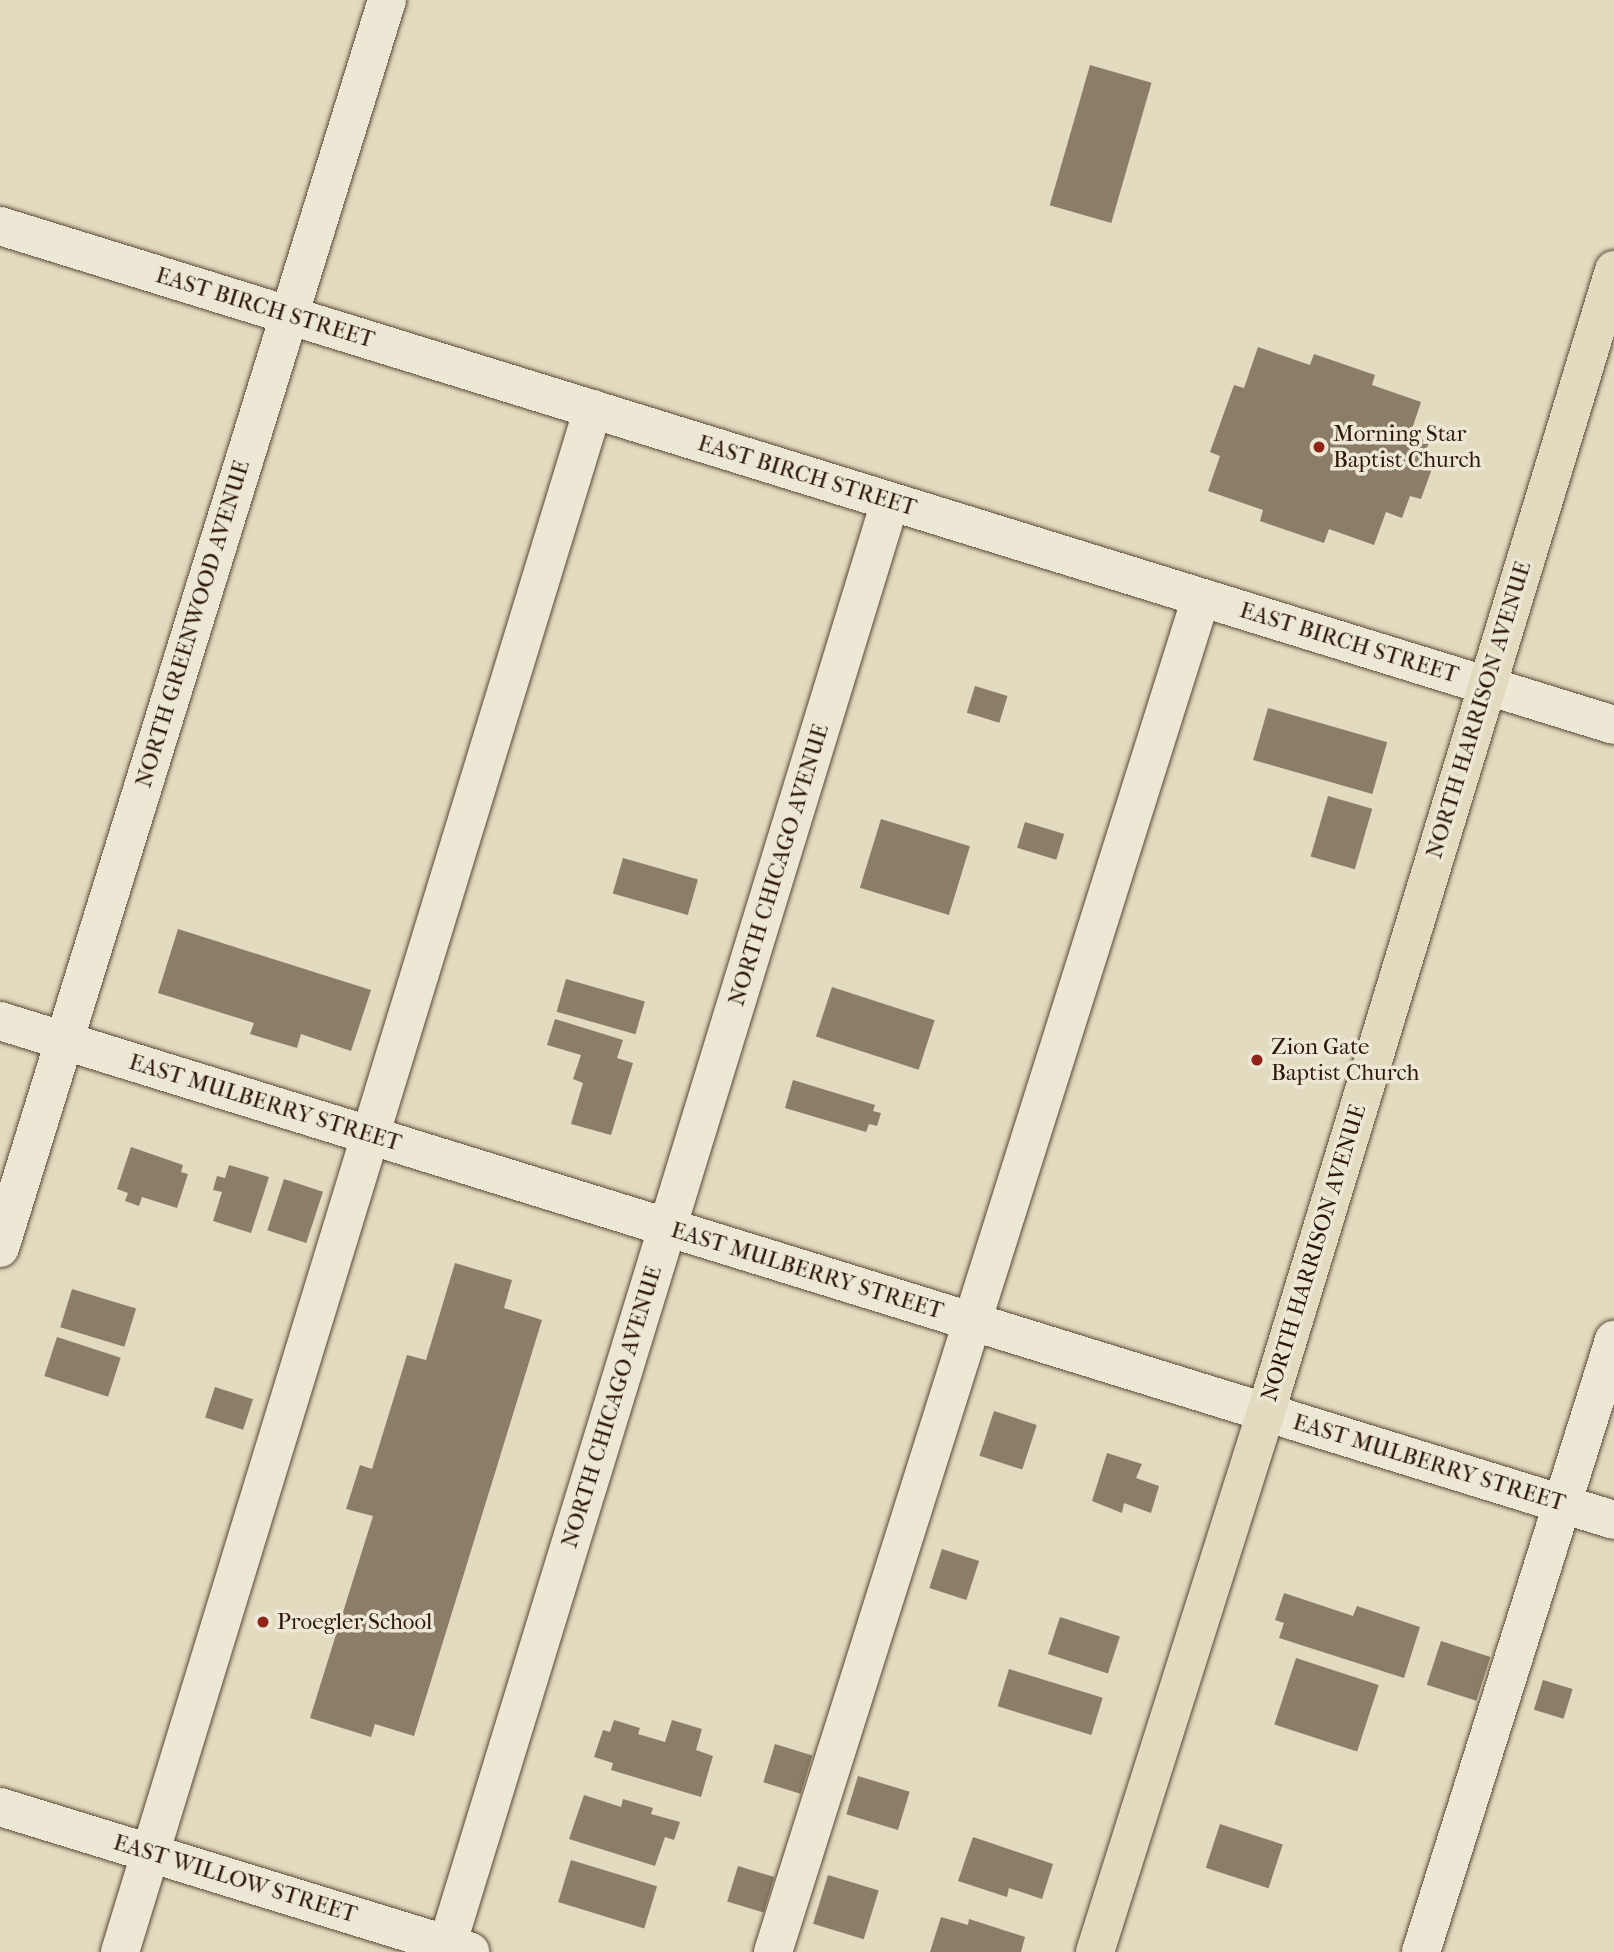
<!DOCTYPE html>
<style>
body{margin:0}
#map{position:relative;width:1614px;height:1952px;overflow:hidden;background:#e2dbbf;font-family:"IM FELL French Canon",serif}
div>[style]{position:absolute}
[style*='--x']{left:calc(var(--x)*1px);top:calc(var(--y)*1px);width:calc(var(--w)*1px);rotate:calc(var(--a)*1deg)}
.building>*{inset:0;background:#8c7d68;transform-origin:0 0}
.roads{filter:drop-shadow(0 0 2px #5b4836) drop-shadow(0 0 2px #5b4836)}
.minor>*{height:38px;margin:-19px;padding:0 19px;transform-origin:19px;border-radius:19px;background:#ece8d5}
.major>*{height:38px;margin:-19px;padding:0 19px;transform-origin:19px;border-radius:19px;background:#e2dbbf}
.dots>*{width:19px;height:19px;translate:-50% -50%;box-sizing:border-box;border:4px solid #ece8d5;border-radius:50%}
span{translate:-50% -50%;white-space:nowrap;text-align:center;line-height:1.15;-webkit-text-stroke:7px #ece8d5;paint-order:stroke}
.street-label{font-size:23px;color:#2e1709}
.poi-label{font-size:23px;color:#2e1709}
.left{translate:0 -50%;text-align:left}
</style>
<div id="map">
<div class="building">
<i style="left:1090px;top:65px;width:64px;height:146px;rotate:16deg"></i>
<i style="clip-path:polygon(1258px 347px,1310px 365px,1314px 354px,1375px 375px,1372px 385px,1421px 402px,1410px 435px,1429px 442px,1423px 460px,1434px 463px,1421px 499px,1410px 496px,1402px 518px,1386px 512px,1374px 545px,1329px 529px,1324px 543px,1260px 521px,1263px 510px,1208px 491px,1220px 456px,1210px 452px,1234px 385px,1244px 388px)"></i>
<i style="left:975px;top:686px;width:34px;height:28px;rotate:17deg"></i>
<i style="left:1268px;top:708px;width:124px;height:54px;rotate:16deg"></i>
<i style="left:1328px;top:796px;width:46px;height:63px;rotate:16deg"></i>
<i style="left:881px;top:819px;width:93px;height:72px;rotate:17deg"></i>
<i style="left:1025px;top:822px;width:41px;height:27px;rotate:17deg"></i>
<i style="left:623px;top:858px;width:78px;height:37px;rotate:16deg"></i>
<i style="clip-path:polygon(178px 929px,371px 990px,351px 1051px,301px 1034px,297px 1048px,250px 1034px,254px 1023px,158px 993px)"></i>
<i style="left:566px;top:979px;width:82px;height:34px;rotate:16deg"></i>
<i style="left:832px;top:987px;width:108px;height:52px;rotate:18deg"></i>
<i style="clip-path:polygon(555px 1019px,623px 1040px,617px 1058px,633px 1063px,611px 1135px,571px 1124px,583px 1083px,573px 1079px,581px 1055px,547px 1045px)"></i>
<i style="clip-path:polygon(793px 1080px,875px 1105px,873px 1111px,881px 1113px,877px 1126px,869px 1124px,866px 1132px,785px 1108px)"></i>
<i style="clip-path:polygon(131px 1147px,183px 1165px,181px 1172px,188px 1174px,177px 1208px,142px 1197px,139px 1206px,125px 1201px,128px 1193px,117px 1189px)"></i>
<i style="clip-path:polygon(229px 1165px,269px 1177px,251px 1233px,213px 1221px,222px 1192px,213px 1190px,217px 1176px,225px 1178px)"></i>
<i style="left:284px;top:1179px;width:41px;height:54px;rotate:18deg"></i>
<i style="clip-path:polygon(455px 1263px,512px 1280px,504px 1308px,542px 1320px,414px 1736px,375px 1724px,371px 1737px,310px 1718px,373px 1516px,346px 1509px,360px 1465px,372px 1469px,407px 1355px,426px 1360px)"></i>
<i style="left:72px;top:1289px;width:67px;height:40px;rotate:17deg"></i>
<i style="left:57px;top:1337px;width:67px;height:41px;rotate:18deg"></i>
<i style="left:215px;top:1387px;width:40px;height:32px;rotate:18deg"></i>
<i style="left:994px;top:1411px;width:45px;height:47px;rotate:18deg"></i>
<i style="clip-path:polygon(1107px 1453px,1142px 1464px,1136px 1478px,1159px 1486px,1151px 1513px,1124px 1503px,1122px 1513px,1092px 1501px)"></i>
<i style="left:942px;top:1549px;width:39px;height:41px;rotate:18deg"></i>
<i style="clip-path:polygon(1284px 1593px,1353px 1616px,1357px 1606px,1420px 1627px,1404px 1678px,1279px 1638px,1284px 1623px,1275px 1620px)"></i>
<i style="left:1060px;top:1617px;width:63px;height:39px;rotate:18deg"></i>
<i style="left:1441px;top:1641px;width:52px;height:46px;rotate:18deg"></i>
<i style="left:1296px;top:1658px;width:87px;height:70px;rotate:18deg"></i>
<i style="left:1009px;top:1669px;width:98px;height:39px;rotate:17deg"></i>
<i style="left:1543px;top:1680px;width:31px;height:31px;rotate:17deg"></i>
<i style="clip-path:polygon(614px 1720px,640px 1728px,638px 1734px,665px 1742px,672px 1720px,702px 1729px,696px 1750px,713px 1756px,701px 1797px,611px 1770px,613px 1763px,594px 1757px,603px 1730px,610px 1732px)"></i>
<i style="left:775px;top:1744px;width:39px;height:40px;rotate:17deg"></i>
<i style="left:858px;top:1776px;width:54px;height:40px;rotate:17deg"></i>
<i style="clip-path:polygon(584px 1795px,621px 1807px,623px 1799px,653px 1808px,651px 1814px,680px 1822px,674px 1840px,665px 1837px,655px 1866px,569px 1839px)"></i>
<i style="left:1220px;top:1824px;width:66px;height:46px;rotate:18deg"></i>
<i style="clip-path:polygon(973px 1837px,1053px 1864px,1042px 1899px,1009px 1888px,1007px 1897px,958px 1881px)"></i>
<i style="left:571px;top:1860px;width:90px;height:44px;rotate:17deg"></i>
<i style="left:738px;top:1866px;width:38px;height:37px;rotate:17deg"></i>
<i style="left:828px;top:1875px;width:53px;height:51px;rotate:17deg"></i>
<i style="clip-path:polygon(941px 1917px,968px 1925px,969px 1919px,1025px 1937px,1021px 1952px,930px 1952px)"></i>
</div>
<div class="roads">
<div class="minor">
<i style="--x:0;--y:226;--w:1689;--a:17.18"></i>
<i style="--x:0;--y:1021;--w:1689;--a:17.18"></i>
<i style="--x:0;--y:1248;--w:1307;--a:-72.77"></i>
<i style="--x:0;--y:1807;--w:492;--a:17.1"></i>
<i style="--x:120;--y:1952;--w:1614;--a:-72.96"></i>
<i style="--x:445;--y:1952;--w:1517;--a:-72.94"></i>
<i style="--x:773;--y:1952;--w:1420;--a:-72.46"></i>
<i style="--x:1421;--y:1952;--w:642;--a:-72.5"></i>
</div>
<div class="major">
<i style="--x:1095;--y:1952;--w:566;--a:-72.43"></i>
<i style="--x:1266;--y:1412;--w:1194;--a:-73.05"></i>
</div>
</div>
<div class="dots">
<i style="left:1319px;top:447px;background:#8f2418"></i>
<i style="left:1257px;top:1060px;background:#8f2418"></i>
<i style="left:263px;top:1622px;background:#8f2418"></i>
</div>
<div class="street-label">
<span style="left:265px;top:308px;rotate:17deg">EAST BIRCH STREET</span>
<span style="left:807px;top:476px;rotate:17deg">EAST BIRCH STREET</span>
<span style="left:193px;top:624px;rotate:-73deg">NORTH GREENWOOD AVENUE</span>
<span style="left:1349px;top:643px;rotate:17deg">EAST BIRCH STREET</span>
<span style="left:1479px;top:710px;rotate:-73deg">NORTH HARRISON AVENUE</span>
<span style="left:779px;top:865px;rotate:-73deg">NORTH CHICAGO AVENUE</span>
<span style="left:265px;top:1103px;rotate:17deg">EAST MULBERRY STREET</span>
<span style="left:1314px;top:1253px;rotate:-73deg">NORTH HARRISON AVENUE</span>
<span style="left:807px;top:1271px;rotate:17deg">EAST MULBERRY STREET</span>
<span style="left:612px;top:1407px;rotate:-73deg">NORTH CHICAGO AVENUE</span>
<span style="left:1429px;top:1463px;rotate:17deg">EAST MULBERRY STREET</span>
<span style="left:235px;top:1879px;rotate:17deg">EAST WILLOW STREET</span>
</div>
<div class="poi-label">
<span class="left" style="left:1333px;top:447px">Morning Star<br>Baptist Church</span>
<span class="left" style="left:1271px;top:1060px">Zion Gate<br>Baptist Church</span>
<span class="left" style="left:277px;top:1622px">Proegler School</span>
</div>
</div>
